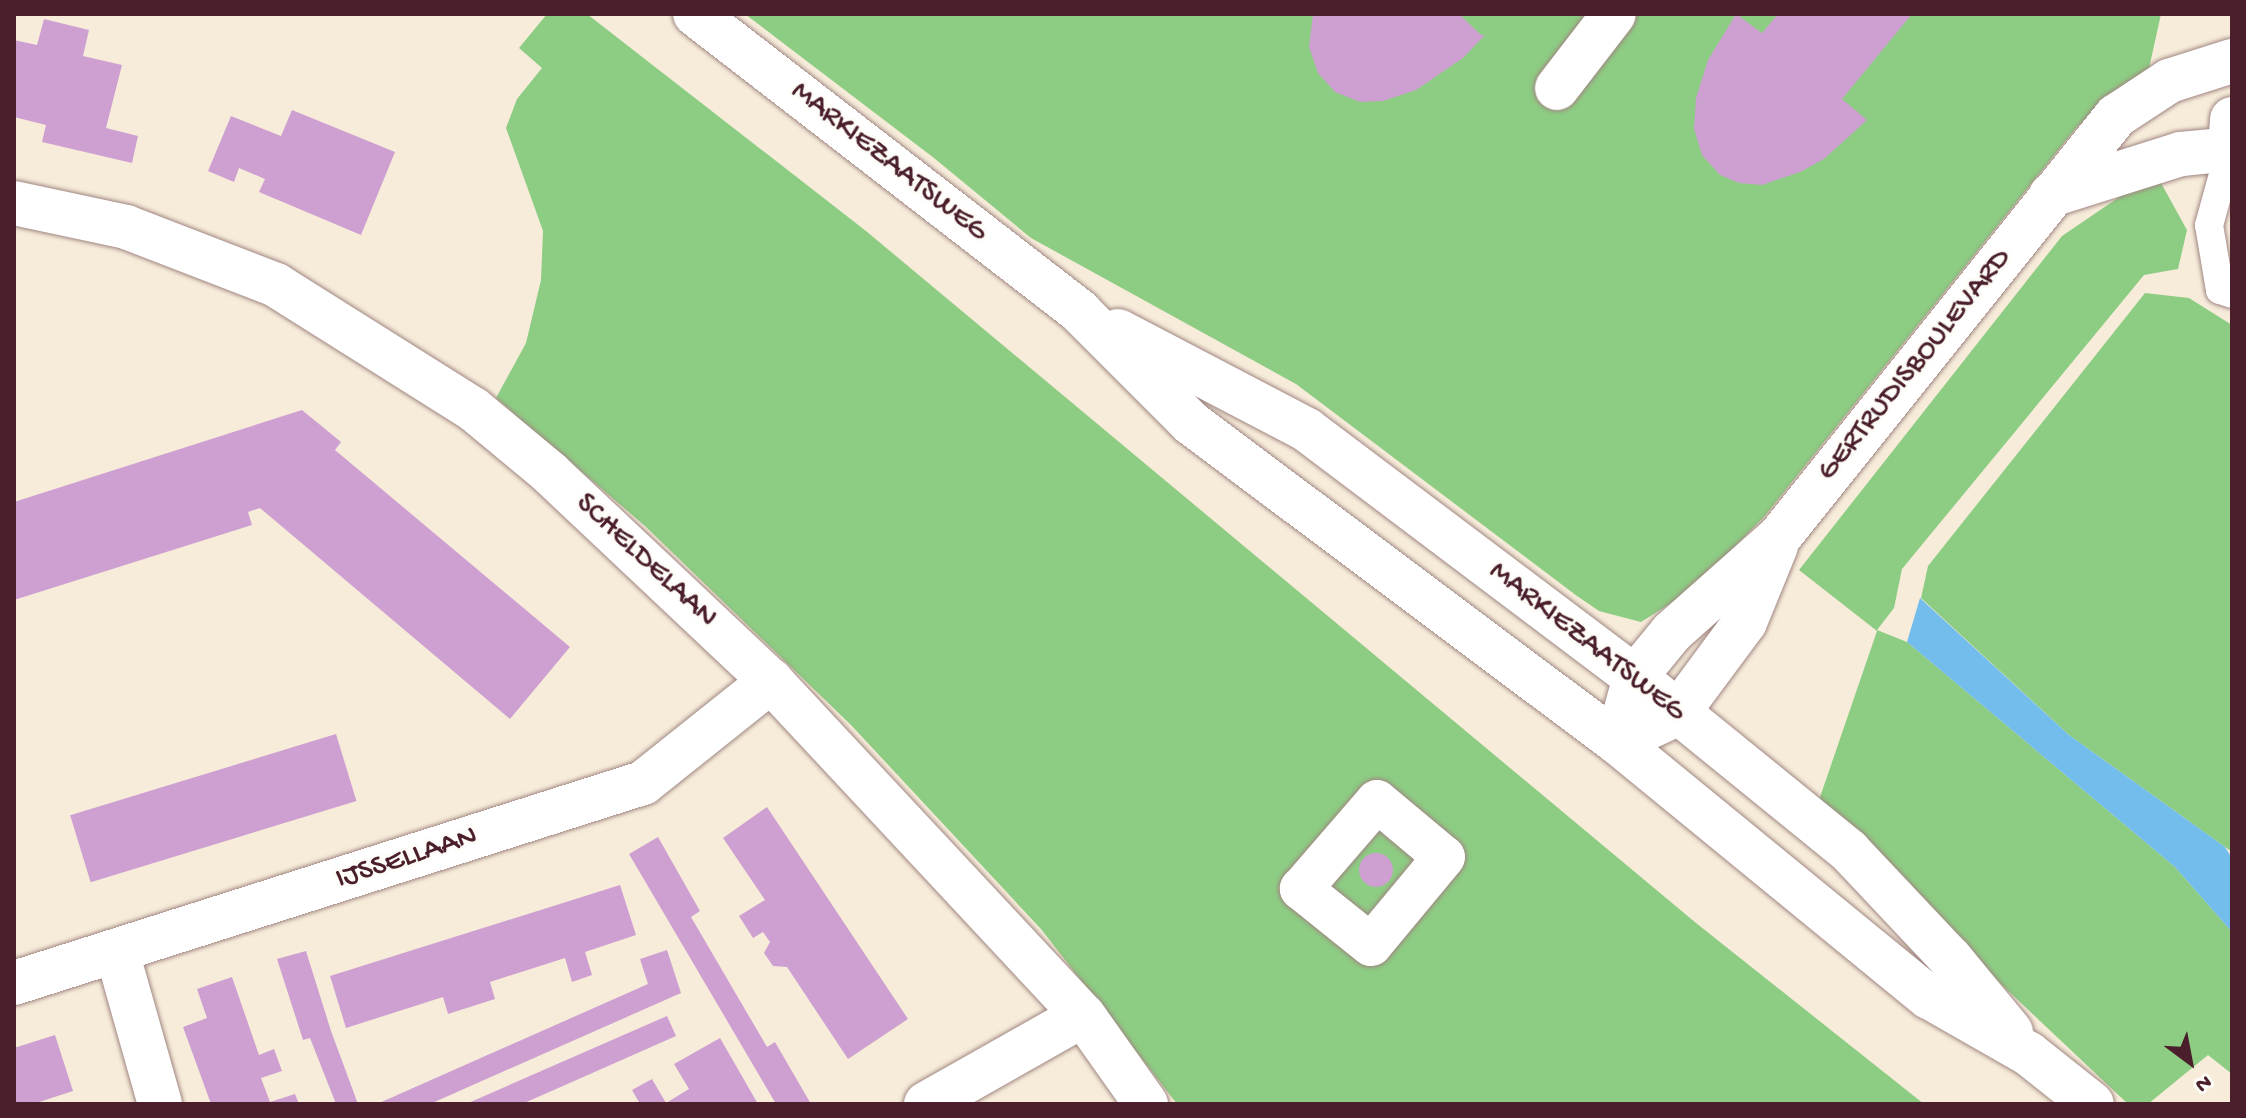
<!DOCTYPE html>
<style>
body{margin:0}
#map{position:relative;width:2246px;height:1118px;overflow:hidden;background:#f7ecda;font-family:"Gochi Hand",sans-serif}
div>[style]{position:absolute}
[style*='--x']{left:calc(var(--x)*1px);top:calc(var(--y)*1px);width:calc(var(--w)*1px);rotate:calc(var(--a)*1deg)}
.green>*{inset:0;background:#8dcc83}
.water>*{inset:0;background:#72bdeb}
.building>*{inset:0;background:#cea0d1;transform-origin:0 0}
.round{border-radius:50%}
.roads{filter:drop-shadow(0 0 2px #a08682) drop-shadow(0 0 2px #a08682)}
.service>*{height:28px;margin:-14px;padding:0 14px;transform-origin:14px;border-radius:14px;background:#fff}
.pedestrian>*{height:42px;margin:-21px;padding:0 21px;transform-origin:21px;border-radius:21px;background:#fff}
.minor>*{height:44px;margin:-22px;padding:0 22px;transform-origin:22px;border-radius:22px;background:#fff}
.tertiary>*{height:44px;margin:-22px;padding:0 22px;transform-origin:22px;border-radius:22px;background:#fff}
.primary>*{height:44px;margin:-22px;padding:0 22px;transform-origin:22px;border-radius:22px;background:#fff}
span{translate:-50% -50%;white-space:nowrap;text-align:center;line-height:1.15;-webkit-text-stroke:6px #fdfcf7;paint-order:stroke}
.street-label{font-size:30px;color:#4a1f2b}
.frame{position:absolute;inset:0;border:16px solid #4a1f2b;pointer-events:none}
.north{position:absolute;left:2150px;top:1022px;width:80px;height:80px;-webkit-text-stroke:6px #fdfcf7;paint-order:stroke;rotate:148deg;font-size:22px;font-weight:700;line-height:32px;text-align:center;color:#4a1f2b}
.north::after{content:'';display:block;margin:auto;width:28px;height:36px;background:#4a1f2b;clip-path:polygon(50% 0,100% 100%,50% 72%,0 100%)}
</style>
<div id="map">
<div class="green">
<i style="clip-path:polygon(547px 14px,587px 14px,866px 231px,1696px 923px,1924px 1104px,1177px 1104px,1041px 929px,851px 725px,645px 526px,496px 398px,526px 343px,541px 280px,543px 231px,506px 128px,517px 99px,542px 68px,519px 48px)"></i>
<i style="clip-path:polygon(745px 14px,2161px 14px,2148px 73px,2105px 100px,2076px 128px,1764px 517px,1692px 590px,1641px 622px,1599px 611px,1577px 596px,1296px 384px,1031px 238px,934px 158px)"></i>
<i style="clip-path:polygon(2161px 183px,2187px 230px,2178px 269px,2144px 275px,1902px 569px,1894px 608px,1877px 630px,1907px 642px,2175px 867px,2232px 932px,2232px 1074px,2208px 1055px,2148px 1104px,2128px 1104px,1987px 971px,1818px 803px,1877px 631px,1799px 570px,2062px 236px,2134px 187px)"></i>
<i style="clip-path:polygon(2145px 293px,2189px 298px,2232px 325px,2232px 852px,2069px 735px,1921px 598px,1928px 566px)"></i>
</div>
<div class="water">
<i style="clip-path:polygon(1920px 598px,2069px 735px,2225px 847px,2232px 858px,2232px 932px,2175px 867px,1907px 642px)"></i>
</div>
<div class="building">
<i style="clip-path:polygon(1313px 14px,1459px 14px,1481px 35px,1485px 35px,1463px 58px,1416px 90px,1383px 101px,1360px 102px,1335px 92px,1318px 73px,1309px 47px)"></i>
<i style="clip-path:polygon(1736px 14px,1762px 33px,1778px 14px,1912px 14px,1842px 99px,1867px 120px,1824px 159px,1800px 172px,1762px 185px,1739px 183px,1720px 175px,1702px 155px,1694px 129px,1696px 98px,1708px 60px)"></i>
<i style="clip-path:polygon(44px 19px,89px 30px,83px 56px,122px 65px,106px 128px,138px 136px,132px 163px,42px 142px,46px 125px,14px 117px,14px 40px,37px 45px)"></i>
<i style="clip-path:polygon(292px 110px,395px 152px,361px 235px,259px 192px,265px 179px,239px 168px,234px 182px,208px 171px,231px 116px,281px 136px)"></i>
<i style="clip-path:polygon(302px 410px,341px 442px,335px 450px,570px 647px,510px 719px,260px 508px,248px 512px,252px 525px,14px 600px,14px 502px)"></i>
<i style="left:336px;top:734px;width:70px;height:278px;rotate:73deg"></i>
<i style="clip-path:polygon(767px 807px,908px 1019px,848px 1059px,787px 967px,773px 966px,764px 953px,770px 942px,763px 932px,753px 938px,739px 916px,765px 900px,723px 838px)"></i>
<i style="clip-path:polygon(658px 837px,700px 911px,691px 917px,767px 1047px,775px 1042px,811px 1104px,776px 1104px,629px 854px)"></i>
<i class="round" style="left:1359px;top:853px;width:34px;height:34px"></i>
<i style="clip-path:polygon(620px 885px,636px 935px,585px 952px,592px 975px,572px 982px,565px 958px,490px 982px,495px 999px,448px 1014px,443px 997px,346px 1028px,330px 976px)"></i>
<i style="clip-path:polygon(667px 950px,681px 993px,430px 1104px,377px 1104px,648px 984px,640px 959px)"></i>
<i style="clip-path:polygon(306px 951px,331px 1031px,358px 1104px,336px 1104px,310px 1038px,303px 1040px,277px 959px)"></i>
<i style="clip-path:polygon(232px 977px,259px 1055px,274px 1049px,282px 1071px,261px 1078px,270px 1102px,295px 1094px,299px 1104px,211px 1104px,183px 1027px,207px 1018px,197px 989px)"></i>
<i style="clip-path:polygon(667px 1016px,676px 1036px,572px 1082px,522px 1104px,466px 1104px)"></i>
<i style="clip-path:polygon(55px 1035px,73px 1091px,33px 1104px,14px 1104px,14px 1048px)"></i>
<i style="clip-path:polygon(720px 1038px,758px 1104px,640px 1104px,632px 1090px,652px 1079px,666px 1103px,689px 1089px,674px 1064px)"></i>
</div>
<div class="roads">
<div class="service">
<i style="--x:2230;--y:149;--w:79;--a:105.4"></i>
<i style="--x:2209;--y:225;--w:66;--a:80.4"></i>
<i style="--x:2220;--y:290;--w:13;--a:18"></i>
</div>
<div class="pedestrian">
<i style="--x:1377;--y:801;--w:87;--a:39.9"></i>
<i style="--x:1444;--y:857;--w:114;--a:129.7"></i>
<i style="--x:1371;--y:945;--w:90;--a:-141.3"></i>
<i style="--x:1301;--y:889;--w:116;--a:-49.2"></i>
</div>
<div class="minor">
<i style="--x:1557;--y:88;--w:93;--a:-52.4"></i>
<i style="--x:2230;--y:149;--w:30;--a:-86"></i>
<i style="--x:14;--y:203;--w:115;--a:12.1"></i>
<i style="--x:126;--y:227;--w:161;--a:21.1"></i>
<i style="--x:276;--y:285;--w:233;--a:32.2"></i>
<i style="--x:473;--y:409;--w:100;--a:39.7"></i>
<i style="--x:550;--y:473;--w:303;--a:43.3"></i>
<i style="--x:771;--y:681;--w:457;--a:47"></i>
<i style="--x:1083;--y:1015;--w:109;--a:54.7"></i>
<i style="--x:117;--y:952;--w:158;--a:74.2"></i>
<i style="--x:14;--y:983;--w:660;--a:-17.64"></i>
<i style="--x:643;--y:783;--w:164;--a:-38.6"></i>
<i style="--x:926;--y:1104;--w:180;--a:-29.5"></i>
</div>
<div class="tertiary">
<i style="--x:2051;--y:195;--w:136;--a:-17.5"></i>
<i style="--x:2181;--y:154;--w:51;--a:-5.6"></i>
<i style="--x:1617;--y:742;--w:67;--a:-74.5"></i>
<i style="--x:1635;--y:677;--w:58;--a:-50.6"></i>
<i style="--x:1672;--y:632;--w:144;--a:-41.6"></i>
<i style="--x:1780;--y:536;--w:538;--a:-51.34"></i>
<i style="--x:2116;--y:116;--w:64;--a:-33.4"></i>
<i style="--x:2169;--y:81;--w:66;--a:-17.6"></i>
<i style="--x:1617;--y:742;--w:66;--a:-25"></i>
<i style="--x:1677;--y:714;--w:114;--a:-53.5"></i>
<i style="--x:1745;--y:622;--w:82;--a:-67.8"></i>
</div>
<div class="primary">
<i style="--x:695;--y:14;--w:487;--a:37.7"></i>
<i style="--x:1080;--y:312;--w:157;--a:45"></i>
<i style="--x:1191;--y:423;--w:532;--a:36.83"></i>
<i style="--x:1617;--y:742;--w:403;--a:39.3"></i>
<i style="--x:1929;--y:997;--w:115;--a:29.7"></i>
<i style="--x:2029;--y:1054;--w:80;--a:38.4"></i>
<i style="--x:1118;--y:331;--w:213;--a:27.6"></i>
<i style="--x:1307;--y:430;--w:411;--a:37"></i>
<i style="--x:1635;--y:677;--w:276;--a:39.1"></i>
<i style="--x:1849;--y:851;--w:147;--a:46.7"></i>
<i style="--x:1950;--y:958;--w:96;--a:50.5"></i>
</div>
</div>
<div class="street-label">
<span style="left:888px;top:163px;rotate:38deg">MARKIEZAATSWEG</span>
<span style="left:1916px;top:366px;rotate:-51deg">GERTRUDISBOULEVARD</span>
<span style="left:645px;top:562px;rotate:43deg">SCHELDELAAN</span>
<span style="left:1586px;top:643px;rotate:38deg">MARKIEZAATSWEG</span>
<span style="left:407px;top:859px;rotate:-18deg">IJSSELLAAN</span>
</div>
<div class="frame"></div>
<div class="north">N</div>
</div>
